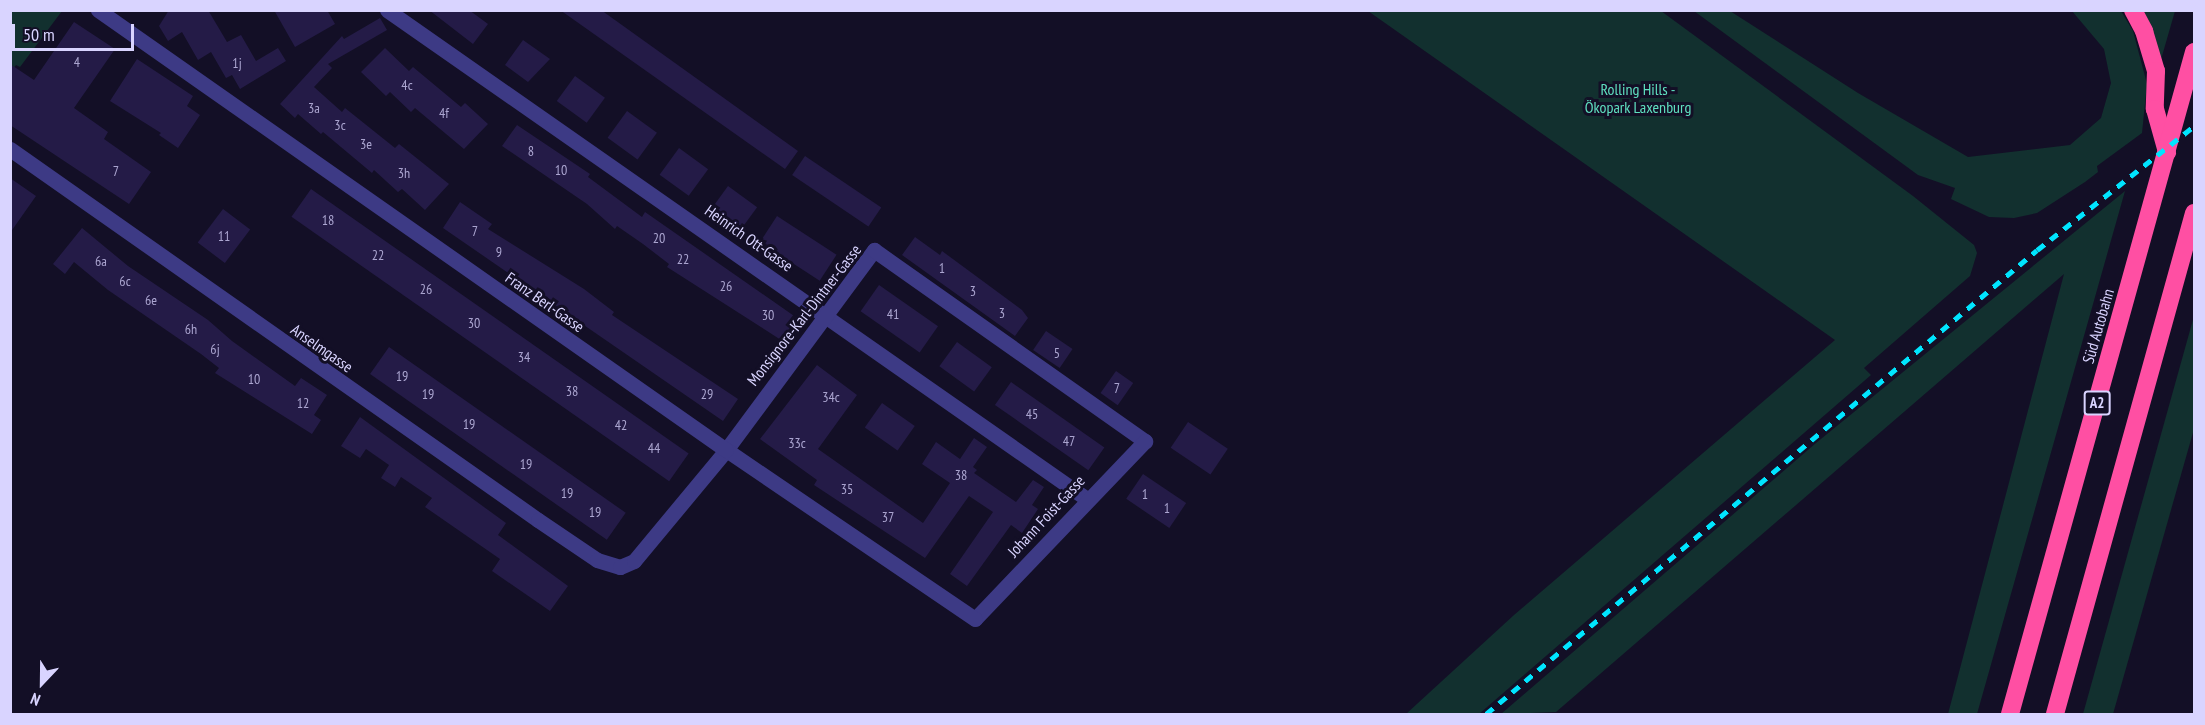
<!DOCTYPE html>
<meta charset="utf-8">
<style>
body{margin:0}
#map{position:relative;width:2205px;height:725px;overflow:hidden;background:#130f26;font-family:"PT Sans Narrow",sans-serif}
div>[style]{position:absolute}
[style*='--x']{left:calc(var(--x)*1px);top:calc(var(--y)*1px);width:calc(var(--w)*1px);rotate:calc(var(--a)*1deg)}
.green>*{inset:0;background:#12302f}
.building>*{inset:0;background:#241b47;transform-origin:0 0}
.street>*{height:15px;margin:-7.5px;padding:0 7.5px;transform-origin:7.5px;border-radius:7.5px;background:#3d3a85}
.highway>*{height:18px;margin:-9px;padding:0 9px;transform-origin:9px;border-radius:9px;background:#ff4fa3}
.rail>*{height:4.5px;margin-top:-2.25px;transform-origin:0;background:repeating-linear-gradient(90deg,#00e5ff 0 9px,transparent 0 17px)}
span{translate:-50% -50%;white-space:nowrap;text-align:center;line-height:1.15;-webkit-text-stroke:6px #130f26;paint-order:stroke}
.number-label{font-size:14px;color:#aca6d1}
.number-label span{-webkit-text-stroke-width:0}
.shield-label span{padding:2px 4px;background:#130f26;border:2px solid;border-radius:4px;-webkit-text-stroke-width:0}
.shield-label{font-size:15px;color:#d9d4ff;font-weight:700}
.park-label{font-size:16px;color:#5fe0c0}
.street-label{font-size:16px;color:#d9d4ff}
.frame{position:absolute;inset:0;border:12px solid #d9d4ff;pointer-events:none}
.north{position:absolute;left:12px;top:653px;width:60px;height:60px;-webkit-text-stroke:4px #130f26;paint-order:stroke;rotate:202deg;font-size:16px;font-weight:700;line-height:24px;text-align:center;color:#d9d4ff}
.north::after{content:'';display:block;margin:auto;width:21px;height:27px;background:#d9d4ff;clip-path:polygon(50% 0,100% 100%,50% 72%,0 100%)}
.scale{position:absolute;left:12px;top:24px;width:122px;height:27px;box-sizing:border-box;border:3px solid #d9d4ff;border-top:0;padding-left:8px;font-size:18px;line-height:21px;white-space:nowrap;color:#d9d4ff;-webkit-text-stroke:4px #130f26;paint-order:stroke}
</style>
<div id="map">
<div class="green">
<i style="clip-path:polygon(11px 11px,62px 11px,20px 67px,16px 65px,11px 72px)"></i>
<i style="clip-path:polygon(1368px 11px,1661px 11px,1913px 196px,1974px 245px,1977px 253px,1970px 276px,1864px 368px,1871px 375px,1479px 714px,1406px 714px,1514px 615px,1835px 340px)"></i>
<i style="clip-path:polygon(1694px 11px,1730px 11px,1858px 93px,1968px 157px,2070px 145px,2101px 118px,2111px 83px,2104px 49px,2072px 11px,2121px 11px,2133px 31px,2147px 84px,2142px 133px,2097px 166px,2098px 172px,2085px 182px,2037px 213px,2014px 218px,1989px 217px,1951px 199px,1955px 188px,1918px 175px)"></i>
<i style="clip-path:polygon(2142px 11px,2175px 11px,2160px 63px)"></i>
<i style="clip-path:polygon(2125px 191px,1977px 714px,1948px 714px,2064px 274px,1556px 712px,1501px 714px,1816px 443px)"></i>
<i style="clip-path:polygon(2194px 316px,2194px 429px,2113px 714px,2083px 714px)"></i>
</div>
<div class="building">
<i style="clip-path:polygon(169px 10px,208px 10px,227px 42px,241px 35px,256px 61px,278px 48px,286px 61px,240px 89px,232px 75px,226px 78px,211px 52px,198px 60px,182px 32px,168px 41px,159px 26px)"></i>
<i style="clip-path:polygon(274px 10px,327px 10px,335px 24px,295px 47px)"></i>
<i style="clip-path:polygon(429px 10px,469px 10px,488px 24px,473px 44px)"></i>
<i style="clip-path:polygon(560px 10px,601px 10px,798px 151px,785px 169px)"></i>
<i style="clip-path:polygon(380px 18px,387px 30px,328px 64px,332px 68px,314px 87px,342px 112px,345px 108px,395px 148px,399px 144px,449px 184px,425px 210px,402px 189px,398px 192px,374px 170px,372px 173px,323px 132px,321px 134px,298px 114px,295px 118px,280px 104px,342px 36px,344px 39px)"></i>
<i style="clip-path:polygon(74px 22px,115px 49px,74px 108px,108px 132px,104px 139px,151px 172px,129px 204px,10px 125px,10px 64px,34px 80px)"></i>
<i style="clip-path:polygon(523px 40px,550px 59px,528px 82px,505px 65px)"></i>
<i style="clip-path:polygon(385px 48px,409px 71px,413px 67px,461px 107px,465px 103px,488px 124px,464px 149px,415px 108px,411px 112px,390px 92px,386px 96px,361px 72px)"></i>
<i style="clip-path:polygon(137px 59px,193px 96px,187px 106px,200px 115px,178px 148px,159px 135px,161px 133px,110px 101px)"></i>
<i style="left:575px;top:76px;width:37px;height:31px;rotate:36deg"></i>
<i style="left:627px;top:111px;width:37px;height:33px;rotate:36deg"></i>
<i style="clip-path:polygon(517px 125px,590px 174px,588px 177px,642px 217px,645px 212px,797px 318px,781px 340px,667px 267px,669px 264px,643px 244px,617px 226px,615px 229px,587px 204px,502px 146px)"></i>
<i style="left:679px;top:148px;width:36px;height:33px;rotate:36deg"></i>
<i style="left:805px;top:156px;width:92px;height:23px;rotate:34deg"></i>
<i style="clip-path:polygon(10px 178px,36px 196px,10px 233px)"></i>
<i style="left:728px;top:186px;width:36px;height:29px;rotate:36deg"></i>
<i style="left:311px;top:189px;width:461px;height:34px;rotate:35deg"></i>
<i style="clip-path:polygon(460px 202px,492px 224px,488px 229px,584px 289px,614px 312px,612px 315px,738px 399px,723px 421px,443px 228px)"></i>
<i style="left:223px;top:209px;width:34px;height:42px;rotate:37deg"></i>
<i style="left:777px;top:216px;width:71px;height:31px;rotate:33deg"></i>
<i style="clip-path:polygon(82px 228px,128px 266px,208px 320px,232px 341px,295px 386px,301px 378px,327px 395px,314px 415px,321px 420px,312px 434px,215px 373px,219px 368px,201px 354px,108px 290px,74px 262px,65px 274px,53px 264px)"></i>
<i style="clip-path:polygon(915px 237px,940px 255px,942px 251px,1022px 310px,1028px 318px,1015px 336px,902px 255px)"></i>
<i style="left:879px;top:285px;width:72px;height:32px;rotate:35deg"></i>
<i style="left:1046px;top:331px;width:32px;height:23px;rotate:34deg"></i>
<i style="left:957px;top:342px;width:43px;height:30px;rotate:36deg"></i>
<i style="left:389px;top:347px;width:289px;height:33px;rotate:35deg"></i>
<i style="clip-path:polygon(817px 365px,857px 395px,818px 449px,923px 523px,950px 483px,922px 464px,936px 442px,960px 459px,974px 438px,987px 447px,973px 467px,977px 470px,974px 473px,1016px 502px,1033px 480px,1044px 487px,1032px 505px,1038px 509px,1022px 533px,1011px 525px,967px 586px,950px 574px,993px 512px,969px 496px,925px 558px,814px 485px,817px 480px,760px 439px)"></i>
<i style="left:1116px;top:371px;width:21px;height:27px;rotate:35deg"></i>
<i style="left:1011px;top:382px;width:114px;height:28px;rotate:35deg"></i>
<i style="left:882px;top:403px;width:40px;height:30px;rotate:35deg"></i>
<i style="clip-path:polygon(360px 417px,506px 523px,498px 535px,568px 586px,550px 611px,492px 571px,500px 559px,425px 507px,432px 498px,401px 477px,395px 487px,381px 478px,389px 465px,366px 449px,360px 458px,341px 446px)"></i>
<i style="left:1188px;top:422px;width:48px;height:31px;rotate:34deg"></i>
<i style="left:1143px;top:474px;width:52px;height:30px;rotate:34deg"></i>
</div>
<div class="street">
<i style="--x:387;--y:10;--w:854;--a:34.94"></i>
<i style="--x:10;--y:149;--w:645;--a:35.09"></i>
<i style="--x:538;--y:520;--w:71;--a:34.1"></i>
<i style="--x:597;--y:560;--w:24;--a:17"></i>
<i style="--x:620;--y:567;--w:15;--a:-23"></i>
<i style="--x:634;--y:561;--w:144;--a:-50.3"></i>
<i style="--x:726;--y:450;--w:249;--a:-53.5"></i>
<i style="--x:874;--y:250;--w:332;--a:35.2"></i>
<i style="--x:1145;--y:441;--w:246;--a:133.7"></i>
<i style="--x:975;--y:619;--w:301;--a:-145.8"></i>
<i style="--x:726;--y:450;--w:767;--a:-144.98"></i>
</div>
<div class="highway">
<i style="--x:2133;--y:10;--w:24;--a:62"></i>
<i style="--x:2144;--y:31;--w:42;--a:73.3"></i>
<i style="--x:2156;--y:71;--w:38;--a:92"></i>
<i style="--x:2155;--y:109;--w:45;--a:74.4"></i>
<i style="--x:2010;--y:714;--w:687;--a:-74.47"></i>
<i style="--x:2055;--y:714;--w:520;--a:-74.49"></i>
</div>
<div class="rail">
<i style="--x:1486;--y:714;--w:720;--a:-40.1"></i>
<i style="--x:2037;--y:250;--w:200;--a:-38.3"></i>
</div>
<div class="number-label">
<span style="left:77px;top:62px">4</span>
<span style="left:237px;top:63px">1j</span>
<span style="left:407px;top:85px">4c</span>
<span style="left:314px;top:108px">3a</span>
<span style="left:444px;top:113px">4f</span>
<span style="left:340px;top:125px">3c</span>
<span style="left:366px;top:144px">3e</span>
<span style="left:531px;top:151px">8</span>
<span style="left:561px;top:170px">10</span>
<span style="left:116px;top:171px">7</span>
<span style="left:404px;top:173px">3h</span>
<span style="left:328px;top:220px">18</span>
<span style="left:475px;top:231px">7</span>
<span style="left:224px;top:236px">11</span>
<span style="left:659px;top:238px">20</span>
<span style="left:499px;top:252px">9</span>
<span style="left:378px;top:255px">22</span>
<span style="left:683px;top:259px">22</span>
<span style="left:101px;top:261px">6a</span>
<span style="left:942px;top:268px">1</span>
<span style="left:125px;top:281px">6c</span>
<span style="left:726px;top:286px">26</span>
<span style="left:426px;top:289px">26</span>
<span style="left:973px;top:291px">3</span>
<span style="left:151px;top:300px">6e</span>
<span style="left:1002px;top:313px">3</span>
<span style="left:893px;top:314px">41</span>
<span style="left:768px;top:315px">30</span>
<span style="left:474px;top:323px">30</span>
<span style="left:191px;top:329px">6h</span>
<span style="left:215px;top:349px">6j</span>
<span style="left:1057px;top:353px">5</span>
<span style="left:524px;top:357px">34</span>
<span style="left:402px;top:376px">19</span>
<span style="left:254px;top:379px">10</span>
<span style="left:1117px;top:388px">7</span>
<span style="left:572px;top:391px">38</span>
<span style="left:428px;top:394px">19</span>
<span style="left:707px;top:394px">29</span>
<span style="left:831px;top:397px">34c</span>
<span style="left:303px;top:403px">12</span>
<span style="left:1032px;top:414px">45</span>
<span style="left:469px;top:424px">19</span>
<span style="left:621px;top:425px">42</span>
<span style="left:1069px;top:441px">47</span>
<span style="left:797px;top:443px">33c</span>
<span style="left:654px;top:448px">44</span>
<span style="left:526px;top:464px">19</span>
<span style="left:961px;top:475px">38</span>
<span style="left:847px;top:489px">35</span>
<span style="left:567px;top:493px">19</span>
<span style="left:1145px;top:494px">1</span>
<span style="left:1167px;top:508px">1</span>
<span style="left:595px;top:512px">19</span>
<span style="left:888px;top:517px">37</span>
</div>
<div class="shield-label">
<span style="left:2097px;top:403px">A2</span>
</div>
<div class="park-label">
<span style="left:1638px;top:98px">Rolling Hills -<br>Ökopark Laxenburg</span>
</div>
<div class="street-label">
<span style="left:749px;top:238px;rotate:35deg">Heinrich Ott-Gasse</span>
<span style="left:545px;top:302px;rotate:35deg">Franz Berl-Gasse</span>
<span style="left:804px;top:315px;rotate:-52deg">Monsignore-Karl-Dintner-Gasse</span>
<span style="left:2098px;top:326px;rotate:-74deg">Süd Autobahn</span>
<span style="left:322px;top:348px;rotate:35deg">Anselmgasse</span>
<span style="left:1046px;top:516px;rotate:-47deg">Johann Foist-Gasse</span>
</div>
<div class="frame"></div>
<div class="north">N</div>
<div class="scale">50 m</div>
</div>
